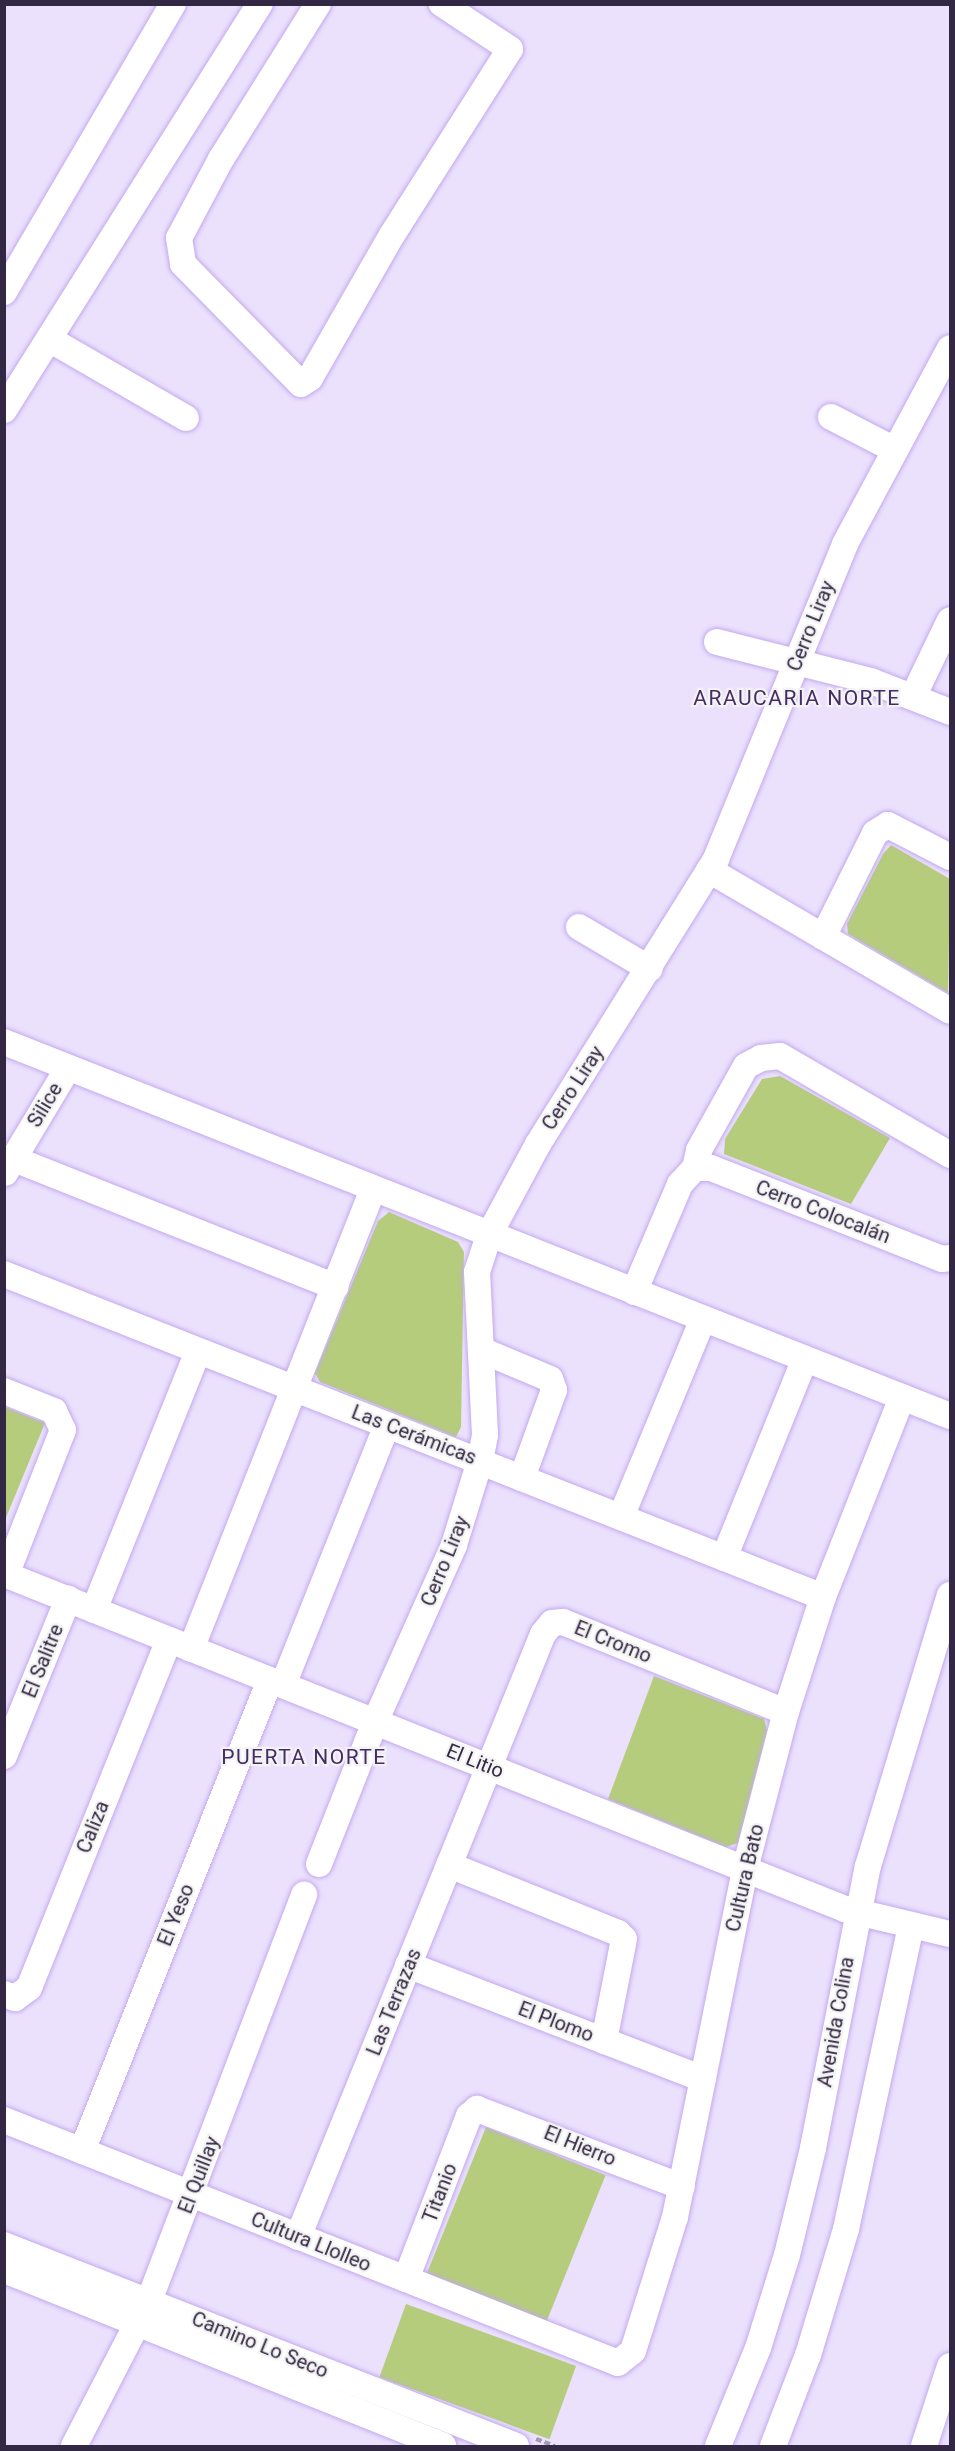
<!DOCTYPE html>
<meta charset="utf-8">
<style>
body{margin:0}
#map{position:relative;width:955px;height:2451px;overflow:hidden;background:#ebe1fd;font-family:Roboto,sans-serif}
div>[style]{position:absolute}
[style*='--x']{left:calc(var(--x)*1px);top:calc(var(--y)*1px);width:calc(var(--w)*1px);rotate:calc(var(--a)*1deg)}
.green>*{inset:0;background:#b5cc7d;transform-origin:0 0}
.path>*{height:4px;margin-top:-2px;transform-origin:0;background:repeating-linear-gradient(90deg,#a49ab5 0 6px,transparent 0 9px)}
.roads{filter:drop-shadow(0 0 2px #c4a9ee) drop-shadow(0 0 2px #c4a9ee)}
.minor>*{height:26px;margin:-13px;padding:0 13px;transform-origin:13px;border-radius:13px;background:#fff}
span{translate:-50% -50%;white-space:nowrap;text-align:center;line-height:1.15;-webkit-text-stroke:4.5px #f3f3f3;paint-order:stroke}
.street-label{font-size:20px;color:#332843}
.neighbourhood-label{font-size:21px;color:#462c66;letter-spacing:1.5px}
.frame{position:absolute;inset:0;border:6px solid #332843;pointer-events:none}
</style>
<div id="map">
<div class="green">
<i style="clip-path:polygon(891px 845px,950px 879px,948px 993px,848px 934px,847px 924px,883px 854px)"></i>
<i style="clip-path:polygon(780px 1076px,890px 1138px,851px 1204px,724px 1154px,725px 1139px,762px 1079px)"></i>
<i style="clip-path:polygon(389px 1212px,458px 1242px,464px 1252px,461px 1427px,456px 1437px,320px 1382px,315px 1373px,378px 1221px)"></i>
<i style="clip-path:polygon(5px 1407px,45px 1423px,5px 1520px)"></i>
<i style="clip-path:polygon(654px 1676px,764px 1719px,767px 1730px,738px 1843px,726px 1847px,608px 1799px)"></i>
<i style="left:486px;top:2127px;width:129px;height:161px;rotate:22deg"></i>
<i style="left:406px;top:2304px;width:181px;height:78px;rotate:20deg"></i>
</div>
<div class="path">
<i style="--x:536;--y:2439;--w:20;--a:20"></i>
</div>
<div class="roads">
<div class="minor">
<i style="--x:318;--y:4;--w:183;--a:122"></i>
<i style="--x:221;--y:159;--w:89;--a:118"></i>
<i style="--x:179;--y:238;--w:26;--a:81"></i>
<i style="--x:183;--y:264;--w:168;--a:45.5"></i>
<i style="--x:301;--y:384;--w:11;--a:-34"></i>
<i style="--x:310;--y:378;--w:165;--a:-60.2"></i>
<i style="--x:392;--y:235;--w:220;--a:-57.6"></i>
<i style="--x:510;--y:49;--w:82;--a:-146.5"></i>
<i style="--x:4;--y:292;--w:334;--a:-59.6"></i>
<i style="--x:49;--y:339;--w:158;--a:30"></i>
<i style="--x:4;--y:410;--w:480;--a:-57.8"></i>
<i style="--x:831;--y:417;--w:70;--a:27.3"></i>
<i style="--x:717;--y:642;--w:159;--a:14.2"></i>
<i style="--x:871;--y:681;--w:85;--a:21.4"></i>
<i style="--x:913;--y:697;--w:85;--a:-64.3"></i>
<i style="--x:709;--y:870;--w:279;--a:30.3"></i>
<i style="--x:579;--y:927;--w:82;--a:30.6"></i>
<i style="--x:823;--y:937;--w:116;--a:-63.4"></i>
<i style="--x:875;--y:833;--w:15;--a:-32"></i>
<i style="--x:888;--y:825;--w:70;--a:27.3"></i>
<i style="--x:4;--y:1042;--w:1017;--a:21.57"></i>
<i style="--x:14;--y:1159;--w:346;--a:21.7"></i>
<i style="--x:695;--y:1168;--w:16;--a:0"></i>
<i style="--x:711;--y:1168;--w:248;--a:21.5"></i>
<i style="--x:942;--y:1259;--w:8;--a:-7"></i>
<i style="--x:5;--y:1173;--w:122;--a:-59"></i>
<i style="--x:4;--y:1274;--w:880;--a:21.52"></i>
<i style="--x:634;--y:1292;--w:117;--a:-66.9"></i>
<i style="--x:680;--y:1184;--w:22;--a:-47"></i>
<i style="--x:695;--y:1168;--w:18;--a:-77"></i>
<i style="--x:699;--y:1150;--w:96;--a:-60.8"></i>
<i style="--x:746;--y:1066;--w:17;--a:-28"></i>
<i style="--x:761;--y:1058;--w:19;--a:-6"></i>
<i style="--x:780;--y:1056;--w:197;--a:30.2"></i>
<i style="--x:481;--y:1350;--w:75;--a:22.8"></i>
<i style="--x:550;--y:1379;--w:12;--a:70"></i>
<i style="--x:554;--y:1390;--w:94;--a:110"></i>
<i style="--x:4;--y:1391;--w:54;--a:21.8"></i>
<i style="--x:54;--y:1411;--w:21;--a:65"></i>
<i style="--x:63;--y:1430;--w:156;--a:111.5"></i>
<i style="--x:621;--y:1517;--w:214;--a:-67.5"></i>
<i style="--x:724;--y:1558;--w:215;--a:-67.9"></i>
<i style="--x:4;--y:1574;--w:905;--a:21.72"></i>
<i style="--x:845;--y:1909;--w:108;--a:13.4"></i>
<i style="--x:94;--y:1610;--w:279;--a:-68.1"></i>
<i style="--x:191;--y:1649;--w:495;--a:-68.4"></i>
<i style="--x:283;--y:1685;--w:280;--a:-68.2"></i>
<i style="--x:4;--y:1756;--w:170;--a:-67.8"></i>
<i style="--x:319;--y:1864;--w:153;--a:-68.5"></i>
<i style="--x:375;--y:1722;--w:194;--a:-65.9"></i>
<i style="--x:454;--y:1545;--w:88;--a:-72.8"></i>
<i style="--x:480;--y:1461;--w:26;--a:-79"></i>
<i style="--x:485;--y:1435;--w:163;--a:-92.8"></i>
<i style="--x:477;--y:1272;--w:39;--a:-72"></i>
<i style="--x:489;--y:1235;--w:103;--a:-61.7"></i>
<i style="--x:538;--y:1144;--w:336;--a:-58"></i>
<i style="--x:716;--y:859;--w:340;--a:-67.7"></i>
<i style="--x:845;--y:544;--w:222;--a:-61.8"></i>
<i style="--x:449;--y:1865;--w:182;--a:21.9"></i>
<i style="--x:618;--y:1933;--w:8;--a:45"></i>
<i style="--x:624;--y:1939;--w:104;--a:101.1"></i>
<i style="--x:408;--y:1965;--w:316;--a:21.1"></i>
<i style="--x:4;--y:1994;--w:12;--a:20"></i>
<i style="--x:15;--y:1998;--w:17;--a:-36"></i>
<i style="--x:29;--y:1988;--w:375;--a:-68.1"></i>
<i style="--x:4;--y:2120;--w:660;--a:21.59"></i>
<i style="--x:618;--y:2363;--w:19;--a:-39"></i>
<i style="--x:633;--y:2351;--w:140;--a:-72.6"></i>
<i style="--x:675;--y:2217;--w:355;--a:-78.6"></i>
<i style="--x:745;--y:1869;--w:162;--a:-75.4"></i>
<i style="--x:786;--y:1712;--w:121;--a:-72.2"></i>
<i style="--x:823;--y:1597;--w:215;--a:-68.4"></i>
<i style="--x:82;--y:2151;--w:507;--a:-68.24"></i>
<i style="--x:298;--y:2237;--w:651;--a:-67.89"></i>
<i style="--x:543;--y:1634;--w:14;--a:-51"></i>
<i style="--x:552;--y:1623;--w:11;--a:-5"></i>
<i style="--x:563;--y:1622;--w:240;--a:22"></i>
<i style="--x:4;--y:2245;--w:550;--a:21.43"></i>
<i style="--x:4;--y:2270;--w:473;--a:21.8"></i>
<i style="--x:406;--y:2279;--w:175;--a:-68.9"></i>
<i style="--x:469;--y:2116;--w:11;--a:-41"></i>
<i style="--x:477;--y:2109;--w:219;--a:20.8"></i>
<i style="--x:74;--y:2446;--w:163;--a:-62.7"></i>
<i style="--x:149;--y:2301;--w:435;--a:-69.1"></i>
<i style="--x:718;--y:2446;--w:106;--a:-67.8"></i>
<i style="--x:758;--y:2348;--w:97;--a:-72.7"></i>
<i style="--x:787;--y:2255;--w:110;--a:-76.3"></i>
<i style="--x:813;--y:2148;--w:287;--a:-79"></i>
<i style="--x:868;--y:1866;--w:283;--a:-73.2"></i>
<i style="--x:773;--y:2446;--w:97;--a:-69"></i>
<i style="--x:808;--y:2355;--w:132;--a:-73.2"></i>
<i style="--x:846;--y:2229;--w:310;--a:-77.9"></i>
<i style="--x:924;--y:2446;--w:84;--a:-72"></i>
</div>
</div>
<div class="street-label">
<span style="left:811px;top:626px;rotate:-68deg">Cerro Liray</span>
<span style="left:573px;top:1088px;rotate:-57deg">Cerro Liray</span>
<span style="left:45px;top:1105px;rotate:-59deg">Silice</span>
<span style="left:823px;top:1212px;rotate:21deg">Cerro Colocalán</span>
<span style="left:414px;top:1435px;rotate:21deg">Las Cerámicas</span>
<span style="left:445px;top:1561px;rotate:-68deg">Cerro Liray</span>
<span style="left:613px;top:1642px;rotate:22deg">El Cromo</span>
<span style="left:43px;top:1661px;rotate:-68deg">El Salitre</span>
<span style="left:475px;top:1761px;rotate:22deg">El Litio</span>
<span style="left:93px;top:1827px;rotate:-68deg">Caliza</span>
<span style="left:745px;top:1878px;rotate:-77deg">Cultura Bato</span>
<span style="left:176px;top:1915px;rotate:-68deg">El Yeso</span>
<span style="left:394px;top:2002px;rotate:-68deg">Las Terrazas</span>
<span style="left:556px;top:2022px;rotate:21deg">El Plomo</span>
<span style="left:836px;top:2022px;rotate:-80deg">Avenida Colina</span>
<span style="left:580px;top:2146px;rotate:22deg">El Hierro</span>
<span style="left:199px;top:2175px;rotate:-69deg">El Quillay</span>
<span style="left:440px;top:2193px;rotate:-69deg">Titanio</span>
<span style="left:311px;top:2242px;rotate:22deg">Cultura Llolleo</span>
<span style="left:260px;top:2345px;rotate:22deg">Camino Lo Seco</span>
</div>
<div class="neighbourhood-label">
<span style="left:797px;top:698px">ARAUCARIA NORTE</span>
<span style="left:304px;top:1757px">PUERTA NORTE</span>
</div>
<div class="frame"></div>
</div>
